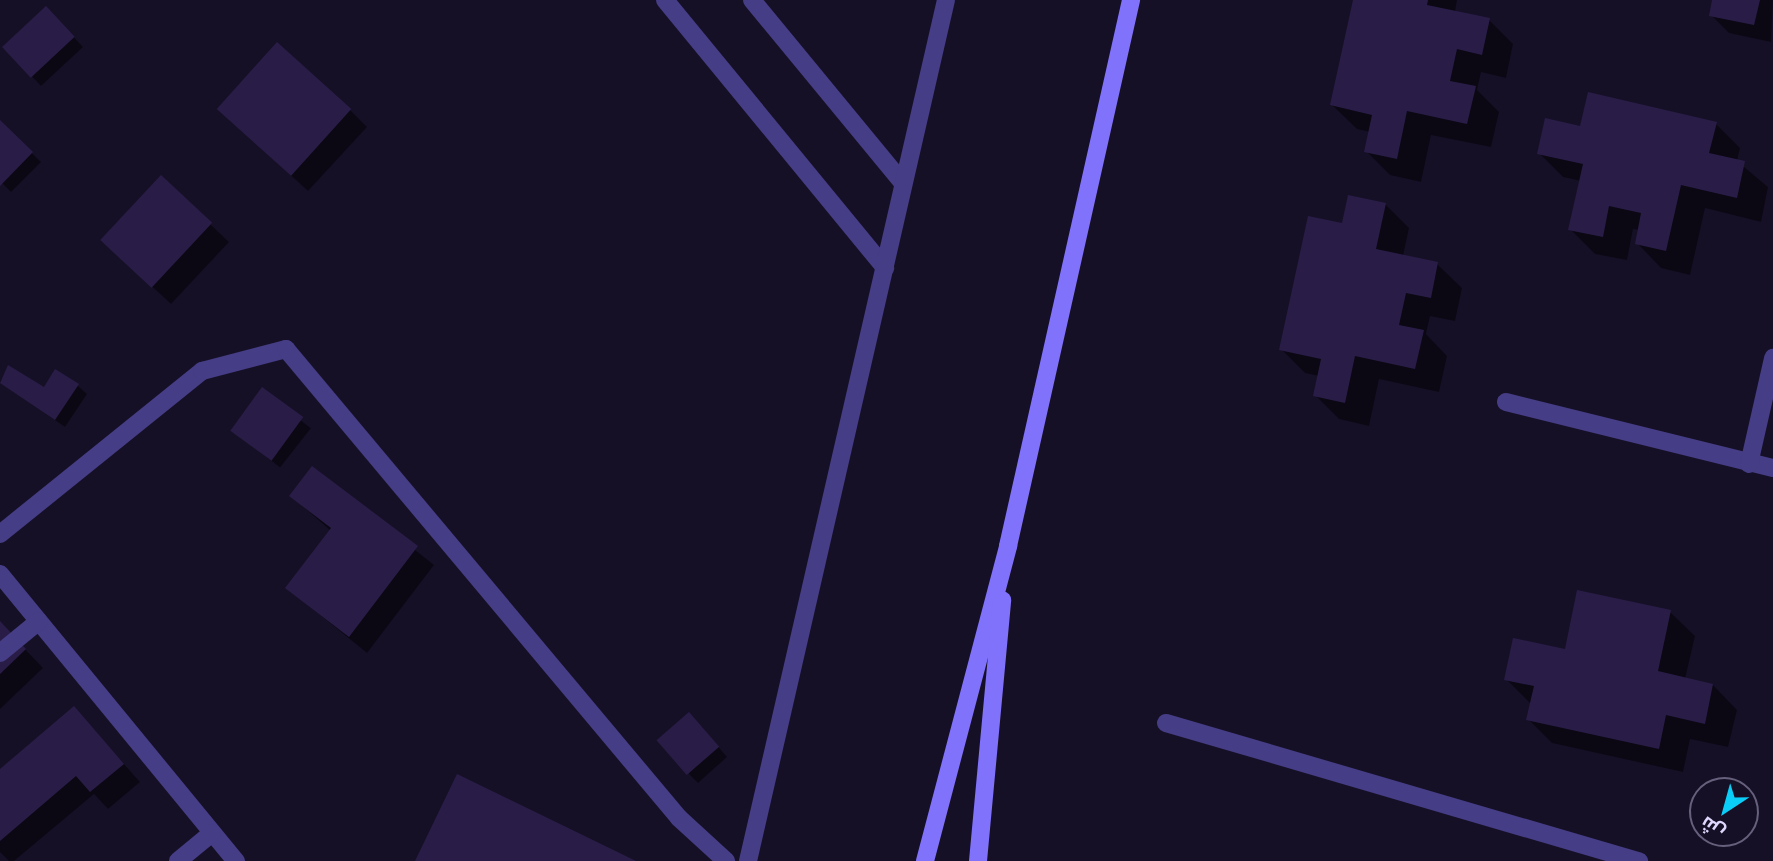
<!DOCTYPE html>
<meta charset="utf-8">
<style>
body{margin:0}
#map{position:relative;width:1773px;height:861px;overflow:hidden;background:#161027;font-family:"Fira Sans",Cairo,sans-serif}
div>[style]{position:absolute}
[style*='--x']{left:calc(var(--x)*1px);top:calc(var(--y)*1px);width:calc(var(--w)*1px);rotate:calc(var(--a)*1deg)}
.shadow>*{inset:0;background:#0007;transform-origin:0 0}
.building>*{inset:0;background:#291d48;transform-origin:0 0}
.street>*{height:18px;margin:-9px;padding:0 9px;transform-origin:9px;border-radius:9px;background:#453d85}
.secondary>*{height:18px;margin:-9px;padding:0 9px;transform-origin:9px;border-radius:9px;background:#8072fb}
span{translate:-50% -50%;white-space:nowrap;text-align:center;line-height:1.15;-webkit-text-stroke:5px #161027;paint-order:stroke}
.north{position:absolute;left:1689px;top:777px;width:70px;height:70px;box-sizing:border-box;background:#161027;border:2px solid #66607d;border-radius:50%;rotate:216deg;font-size:19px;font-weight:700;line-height:28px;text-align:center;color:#dfd8fe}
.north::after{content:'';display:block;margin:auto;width:24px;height:32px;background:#0acef8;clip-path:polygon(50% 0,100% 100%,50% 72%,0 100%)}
</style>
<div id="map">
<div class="shadow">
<i style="clip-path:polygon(1355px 0,1457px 0,1455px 12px,1489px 20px,1513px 44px,1506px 78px,1481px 72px,1477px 90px,1499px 112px,1491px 147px,1431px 135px,1421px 182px,1390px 175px,1366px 151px,1370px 132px,1357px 129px,1332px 105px)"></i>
<i style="clip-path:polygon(1714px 0,1773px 0,1771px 42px,1729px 33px,1711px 15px)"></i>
<i style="clip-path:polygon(55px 17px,83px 47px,41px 86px,4px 47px)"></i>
<i style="clip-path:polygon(350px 110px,367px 127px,308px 191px,236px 125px)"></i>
<i style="clip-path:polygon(0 122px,41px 162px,11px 192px,0 181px)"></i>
<i style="clip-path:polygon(1716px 124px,1740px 148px,1737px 161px,1768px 187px,1761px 222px,1705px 208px,1690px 275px,1661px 268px,1637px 243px,1639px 230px,1633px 229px,1627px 260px,1595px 254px,1570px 229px,1581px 181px,1563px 177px,1539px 153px,1581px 128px)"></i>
<i style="clip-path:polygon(161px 178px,229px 242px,171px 304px,120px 257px)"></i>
<i style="clip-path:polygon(1385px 204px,1409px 228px,1403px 256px,1437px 264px,1462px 288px,1455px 321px,1430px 316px,1426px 334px,1447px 356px,1439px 392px,1379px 379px,1369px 426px,1339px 419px,1315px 395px,1319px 376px,1305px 373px,1281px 349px,1343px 225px)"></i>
<i style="clip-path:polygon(8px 367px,44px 390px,78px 386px,87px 394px,65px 427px,0 382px)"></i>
<i style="left:262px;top:390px;width:62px;height:50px;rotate:38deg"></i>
<i style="clip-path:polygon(312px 468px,434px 565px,367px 653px,287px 588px,331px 531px,291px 496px)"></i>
<i style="clip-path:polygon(1670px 612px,1695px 636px,1685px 679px,1713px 685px,1737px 710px,1728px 747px,1690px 739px,1683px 772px,1552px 743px,1528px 719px,1531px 704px,1506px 679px)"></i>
<i style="clip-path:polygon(0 623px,43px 668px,0 709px)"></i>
<i style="clip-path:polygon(74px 708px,140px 782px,108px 809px,94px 794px,14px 861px,9px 861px,0 852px,0 771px)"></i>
<i style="clip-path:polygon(698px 723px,727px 757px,698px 783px,689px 774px)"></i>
</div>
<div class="building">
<i style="clip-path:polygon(1353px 0,1428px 0,1427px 5px,1490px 18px,1482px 55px,1457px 49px,1450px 81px,1476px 86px,1467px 124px,1407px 111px,1397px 159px,1364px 152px,1372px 115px,1330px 105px)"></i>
<i style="clip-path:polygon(1712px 0,1760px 0,1754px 25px,1709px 16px)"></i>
<i style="left:46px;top:6px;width:42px;height:60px;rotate:47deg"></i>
<i style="left:277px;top:42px;width:100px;height:90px;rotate:42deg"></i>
<i style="clip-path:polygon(1588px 92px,1717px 122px,1709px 153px,1745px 161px,1737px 198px,1681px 185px,1666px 251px,1635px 244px,1641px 213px,1609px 206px,1603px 237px,1568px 230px,1583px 164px,1537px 154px,1545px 118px,1580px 126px)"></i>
<i style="clip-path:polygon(0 120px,33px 152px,0 186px)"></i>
<i style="left:161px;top:175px;width:70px;height:89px;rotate:43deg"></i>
<i style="clip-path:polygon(1348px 195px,1386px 203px,1376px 249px,1438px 262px,1431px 298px,1406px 293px,1399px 325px,1424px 330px,1415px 369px,1355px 356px,1345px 403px,1313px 396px,1321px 359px,1279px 350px,1308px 216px,1342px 223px)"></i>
<i style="clip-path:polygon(8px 365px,44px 387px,55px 369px,79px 384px,55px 420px,0 383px)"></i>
<i style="left:262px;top:387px;width:51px;height:54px;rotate:36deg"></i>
<i style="clip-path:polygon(312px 466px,418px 546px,349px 637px,285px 588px,331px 528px,289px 496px)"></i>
<i style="clip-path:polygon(1577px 590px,1671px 610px,1658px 671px,1713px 684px,1705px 724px,1666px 715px,1659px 749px,1526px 720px,1534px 686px,1504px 680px,1513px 638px,1565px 649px)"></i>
<i style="clip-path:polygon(0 621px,26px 649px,0 674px)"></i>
<i style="clip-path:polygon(74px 706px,124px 764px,90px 792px,76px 776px,0 841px,0 769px)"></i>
<i style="left:689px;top:712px;width:46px;height:43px;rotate:49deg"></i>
<i style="clip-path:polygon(457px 774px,636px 861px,415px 861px)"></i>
</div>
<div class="street">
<i style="--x:665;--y:0;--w:347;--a:50.6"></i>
<i style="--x:752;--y:0;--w:236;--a:50.5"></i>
<i style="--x:1506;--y:402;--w:275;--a:13.9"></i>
<i style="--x:1749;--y:464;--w:109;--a:-77.2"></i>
<i style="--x:0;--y:534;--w:260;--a:-38.9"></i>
<i style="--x:202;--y:371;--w:87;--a:-14.7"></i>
<i style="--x:286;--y:349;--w:612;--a:50.04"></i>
<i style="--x:679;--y:818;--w:64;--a:42.5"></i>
<i style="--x:0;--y:574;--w:372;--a:50.6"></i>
<i style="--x:0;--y:653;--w:50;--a:-39.4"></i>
<i style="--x:1166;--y:723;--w:493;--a:16.3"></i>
<i style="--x:178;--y:861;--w:44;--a:-39.5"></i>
<i style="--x:748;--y:861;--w:883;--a:-77.05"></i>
</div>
<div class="secondary">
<i style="--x:925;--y:861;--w:326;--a:-75.2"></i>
<i style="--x:1008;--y:546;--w:560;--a:-77.3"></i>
<i style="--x:978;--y:861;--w:262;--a:-84.7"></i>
</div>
<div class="north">ش</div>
</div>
